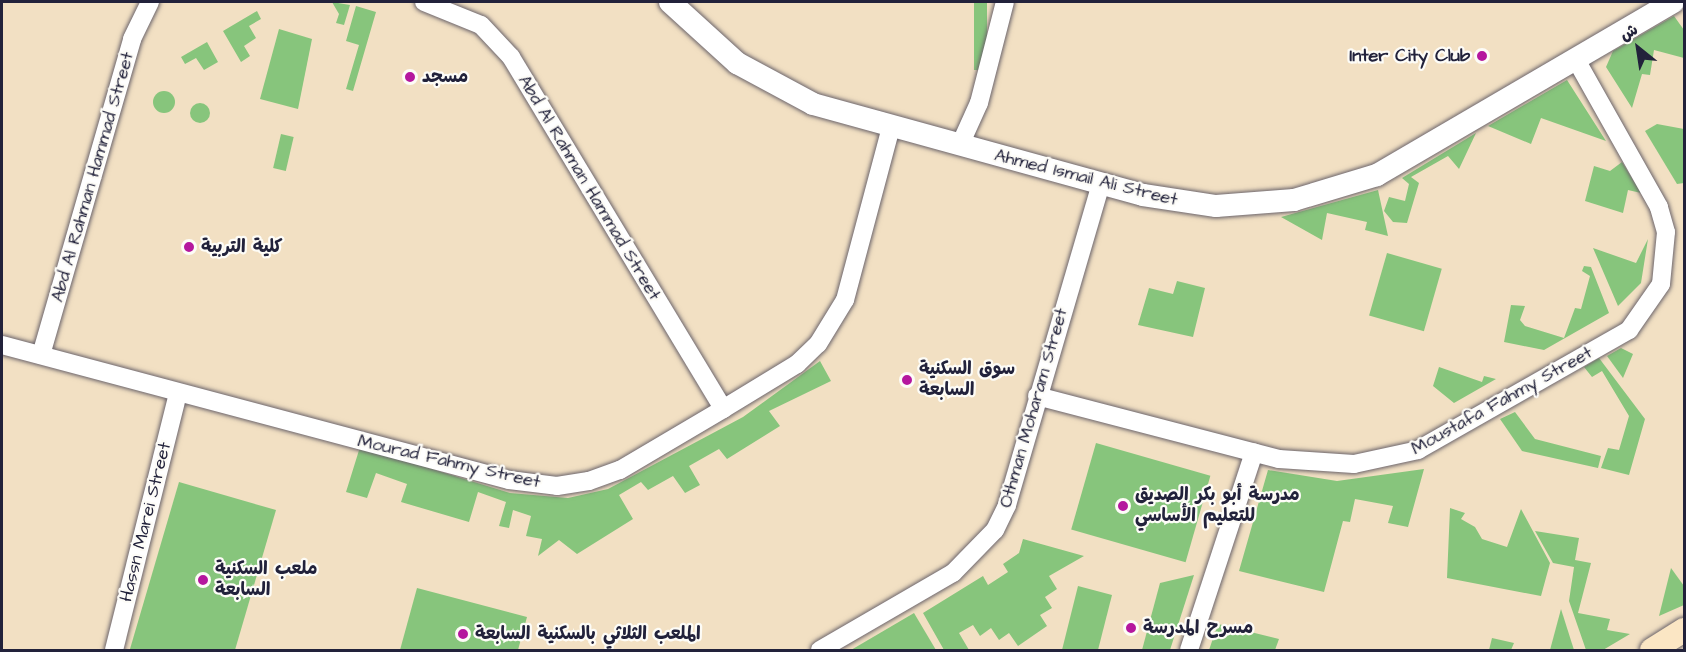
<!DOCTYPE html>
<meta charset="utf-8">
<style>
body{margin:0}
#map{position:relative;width:1686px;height:652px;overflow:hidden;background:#f2e0c3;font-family:"Architects Daughter","Playpen Sans Arabic",sans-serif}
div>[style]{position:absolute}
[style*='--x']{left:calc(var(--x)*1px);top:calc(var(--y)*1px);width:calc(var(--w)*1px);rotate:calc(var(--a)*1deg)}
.green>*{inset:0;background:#87c57c;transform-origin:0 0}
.round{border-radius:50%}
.roads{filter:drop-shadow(0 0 2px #6b646b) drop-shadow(0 0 2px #6b646b)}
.minor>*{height:18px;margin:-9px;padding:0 9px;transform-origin:9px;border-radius:9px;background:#fff}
.tertiary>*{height:22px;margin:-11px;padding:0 11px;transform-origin:11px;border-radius:11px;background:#fff}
.secondary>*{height:24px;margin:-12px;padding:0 12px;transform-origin:12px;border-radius:12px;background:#fbe6c4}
.dots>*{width:16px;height:16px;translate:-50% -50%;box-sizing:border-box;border:3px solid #fdfcf7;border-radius:50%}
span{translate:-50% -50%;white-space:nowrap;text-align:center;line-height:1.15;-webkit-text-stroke:4.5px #fdfcf7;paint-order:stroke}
.poi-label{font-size:18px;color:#22223b;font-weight:700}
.right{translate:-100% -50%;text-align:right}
.left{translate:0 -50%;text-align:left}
.street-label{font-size:18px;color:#22223b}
.frame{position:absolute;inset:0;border:3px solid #22223b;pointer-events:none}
.north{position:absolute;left:1608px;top:18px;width:60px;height:60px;-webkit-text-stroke:4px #fdfcf7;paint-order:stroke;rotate:330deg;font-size:16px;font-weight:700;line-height:24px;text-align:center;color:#22223b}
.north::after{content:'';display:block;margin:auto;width:21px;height:27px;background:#22223b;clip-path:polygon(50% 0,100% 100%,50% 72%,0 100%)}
</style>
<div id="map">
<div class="green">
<i style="clip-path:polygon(332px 2px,350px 5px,344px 25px,336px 23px,339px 14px)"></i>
<i style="left:974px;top:2px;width:13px;height:68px"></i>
<i style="clip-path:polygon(356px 6px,376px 12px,353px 91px,346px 89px,359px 45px,346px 41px)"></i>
<i style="clip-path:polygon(257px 11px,261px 19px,249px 26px,256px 38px,244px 46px,250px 56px,241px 62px,223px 31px)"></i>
<i style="clip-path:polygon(1674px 16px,1684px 30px,1684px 58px,1654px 50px,1650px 75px,1642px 74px,1632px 108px,1606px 67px,1613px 51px)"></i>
<i style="clip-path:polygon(279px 29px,312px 39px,298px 109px,260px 99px)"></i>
<i style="clip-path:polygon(207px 42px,218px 62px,204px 70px,196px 58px,185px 64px,181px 57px)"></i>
<i style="clip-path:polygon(1567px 80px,1606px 141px,1541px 118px,1531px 144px,1488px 126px)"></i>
<i class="round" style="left:153px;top:91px;width:22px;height:22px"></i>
<i class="round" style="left:190px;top:103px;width:20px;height:20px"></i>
<i style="clip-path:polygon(1657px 124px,1684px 129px,1684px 183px,1677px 184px,1645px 131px)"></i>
<i style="clip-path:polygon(1476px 133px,1459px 169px,1448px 156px,1411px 177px,1419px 183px,1407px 223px,1393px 222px,1384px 211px,1389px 197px,1405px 201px,1409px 184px,1402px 178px)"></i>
<i style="left:281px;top:134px;width:13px;height:35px;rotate:13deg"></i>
<i style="clip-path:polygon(1622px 162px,1641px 193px,1628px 190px,1623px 213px,1585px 201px,1594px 166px,1610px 171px)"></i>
<i style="clip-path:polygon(1378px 190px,1388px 236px,1365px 230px,1367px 222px,1327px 213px,1322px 240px,1281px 217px)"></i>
<i style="clip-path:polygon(1648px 239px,1641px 283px,1618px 306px,1593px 248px,1636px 263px)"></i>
<i style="left:1387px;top:253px;width:57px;height:65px;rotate:16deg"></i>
<i style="clip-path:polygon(1584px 266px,1591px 267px,1609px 313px,1544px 350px,1504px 342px,1511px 305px,1525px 306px,1520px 320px,1525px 326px,1564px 338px,1575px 308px,1581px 309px,1590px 276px,1582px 271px)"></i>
<i style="clip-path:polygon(1177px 281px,1205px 288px,1193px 337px,1138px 325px,1149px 288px,1173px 294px)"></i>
<i style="clip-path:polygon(1621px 348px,1633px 354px,1623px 378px,1607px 356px)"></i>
<i style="clip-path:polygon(1599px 358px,1645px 419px,1629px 475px,1601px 468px,1608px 448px,1619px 450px,1629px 416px,1602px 371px,1592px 377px,1584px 367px)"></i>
<i style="clip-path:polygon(820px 361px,831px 381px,769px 411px,780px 426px,727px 459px,719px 449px,689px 466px,700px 485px,685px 493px,673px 476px,648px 490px,641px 482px,619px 495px,633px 519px,577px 554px,559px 540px,538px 556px,542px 539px,526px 536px,531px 516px,513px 510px,509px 528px,499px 526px,506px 502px,478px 492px,469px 522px,401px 502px,407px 484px,376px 473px,367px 498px,346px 492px,360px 447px,510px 493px,568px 498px,608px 489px,743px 417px)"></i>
<i style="clip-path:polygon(1439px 367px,1482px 382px,1484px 376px,1496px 379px,1454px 403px,1433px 386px)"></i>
<i style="clip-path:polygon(1515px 412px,1535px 439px,1601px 456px,1598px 468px,1522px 451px,1500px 419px)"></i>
<i style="left:1096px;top:443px;width:119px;height:90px;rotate:16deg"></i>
<i style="clip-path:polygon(1424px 469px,1408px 527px,1388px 523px,1393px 506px,1355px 499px,1350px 522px,1343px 521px,1324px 592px,1239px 571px,1268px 470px,1337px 481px)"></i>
<i style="clip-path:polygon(179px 482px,276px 510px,235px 650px,130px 649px)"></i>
<i style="clip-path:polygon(1450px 508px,1465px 513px,1461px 519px,1475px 527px,1482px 539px,1507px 547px,1521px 509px,1550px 563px,1541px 596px,1447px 578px)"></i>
<i style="clip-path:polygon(1535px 531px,1579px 538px,1575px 560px,1591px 563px,1578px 613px,1610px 619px,1607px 630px,1630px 634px,1603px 650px,1586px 650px,1569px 601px,1574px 567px,1553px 563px)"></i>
<i style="clip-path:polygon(1023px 539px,1084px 556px,1049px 576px,1057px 589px,1045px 597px,1052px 608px,1040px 615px,1047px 626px,1018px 646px,1009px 633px,999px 640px,991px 628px,980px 636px,973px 625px,959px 633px,969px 650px,944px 650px,923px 613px,983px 576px,988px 585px,1008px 572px,1003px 564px,1019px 553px)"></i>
<i style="clip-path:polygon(1671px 568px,1684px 586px,1684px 605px,1659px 616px)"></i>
<i style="clip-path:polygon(1194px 575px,1170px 650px,1142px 650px,1160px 583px)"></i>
<i style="clip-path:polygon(1078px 586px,1112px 595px,1098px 650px,1062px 650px)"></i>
<i style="clip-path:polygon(417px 588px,527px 617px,518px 650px,400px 650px)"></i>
<i style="clip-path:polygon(1561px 609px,1574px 650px,1550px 650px)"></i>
<i style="clip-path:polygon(914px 613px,936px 650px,851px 650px)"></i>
<i style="clip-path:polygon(1218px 624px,1279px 639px,1275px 650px,1209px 650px)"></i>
<i style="clip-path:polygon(1492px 638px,1514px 643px,1511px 650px,1489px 650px)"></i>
</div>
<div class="roads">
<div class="minor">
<i style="--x:424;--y:2;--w:61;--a:22"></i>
<i style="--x:481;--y:25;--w:44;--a:46.8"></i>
<i style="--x:511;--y:57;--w:411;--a:58.9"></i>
<i style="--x:960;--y:145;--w:46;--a:-65.7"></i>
<i style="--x:979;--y:103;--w:104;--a:-75.6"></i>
<i style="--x:2;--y:345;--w:525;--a:14.91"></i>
<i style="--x:509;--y:480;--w:48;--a:7.1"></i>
<i style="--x:557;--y:486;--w:32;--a:-9"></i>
<i style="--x:589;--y:481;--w:33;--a:-20"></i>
<i style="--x:620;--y:470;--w:120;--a:-30.6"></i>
<i style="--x:723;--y:409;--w:87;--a:-31.3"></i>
<i style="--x:797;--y:364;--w:29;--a:-44"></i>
<i style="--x:818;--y:344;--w:52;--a:-58.5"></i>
<i style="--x:845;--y:300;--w:179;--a:-75.1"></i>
<i style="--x:41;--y:355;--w:329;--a:-73.9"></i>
<i style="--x:132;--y:39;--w:41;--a:-64.1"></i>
<i style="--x:1037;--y:396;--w:250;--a:14.6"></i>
<i style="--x:1279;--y:459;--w:75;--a:3.8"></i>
<i style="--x:1354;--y:464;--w:66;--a:-12.3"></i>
<i style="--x:1418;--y:450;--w:243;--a:-29.6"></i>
<i style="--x:1629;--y:330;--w:56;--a:-55.2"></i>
<i style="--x:1661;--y:284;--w:52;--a:-84.5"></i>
<i style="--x:1666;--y:232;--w:26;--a:-106"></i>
<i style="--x:1659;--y:207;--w:171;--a:-119.4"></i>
<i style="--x:114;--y:650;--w:265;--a:-76"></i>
<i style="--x:820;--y:650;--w:154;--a:-30.1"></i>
<i style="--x:953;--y:573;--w:60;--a:-45.7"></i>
<i style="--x:995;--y:530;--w:28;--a:-64"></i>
<i style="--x:1007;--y:505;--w:334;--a:-73.7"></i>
<i style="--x:1189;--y:650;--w:208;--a:-71.8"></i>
</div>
<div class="tertiary">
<i style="--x:670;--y:2;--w:91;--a:42.3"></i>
<i style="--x:737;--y:63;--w:86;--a:28.3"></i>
<i style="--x:813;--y:104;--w:342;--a:15.4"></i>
<i style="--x:1143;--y:195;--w:74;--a:8.6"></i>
<i style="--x:1216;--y:206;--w:78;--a:-4.4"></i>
<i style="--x:1294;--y:200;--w:87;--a:-16.8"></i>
<i style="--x:1377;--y:175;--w:343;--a:-30.3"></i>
</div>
<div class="secondary">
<i style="--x:1652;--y:650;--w:38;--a:-32"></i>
</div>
</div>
<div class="dots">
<i style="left:1482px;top:56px;background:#b5179e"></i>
<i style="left:410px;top:77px;background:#b5179e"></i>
<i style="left:189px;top:247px;background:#b5179e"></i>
<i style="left:907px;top:380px;background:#b5179e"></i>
<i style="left:1123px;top:506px;background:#b5179e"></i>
<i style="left:203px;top:580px;background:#b5179e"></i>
<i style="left:1131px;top:628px;background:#b5179e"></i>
<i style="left:463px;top:634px;background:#b5179e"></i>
</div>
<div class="poi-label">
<span class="right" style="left:1470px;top:56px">Inter City Club</span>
<span class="left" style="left:422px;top:77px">مسجد</span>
<span class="left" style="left:201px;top:247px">كلية التربية</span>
<span class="left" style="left:919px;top:380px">سوق السكنية<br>السابعة</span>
<span class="left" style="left:1135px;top:506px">مدرسة أبو بكر الصديق<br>للتعليم الأساسي</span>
<span class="left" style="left:215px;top:580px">ملعب السكنية<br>السابعة</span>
<span class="left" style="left:1143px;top:628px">مسرح المدرسة</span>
<span class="left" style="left:475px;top:634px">الملعب الثلاثي بالسكنية السابعة</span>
</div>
<div class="street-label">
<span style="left:93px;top:177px;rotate:-74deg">Abd Al Rahman Hammad Street</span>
<span style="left:1086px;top:178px;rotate:14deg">Ahmed Ismail Ali Street</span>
<span style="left:589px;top:188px;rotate:59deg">Abd Al Rahman Hammad Street</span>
<span style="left:1502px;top:401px;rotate:-29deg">Moustafa Fahmy Street</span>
<span style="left:1034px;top:408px;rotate:-74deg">Othman Moharam Street</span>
<span style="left:449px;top:462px;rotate:13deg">Mourad Fahmy Street</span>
<span style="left:146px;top:522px;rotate:-76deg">Hassn Marei Street</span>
</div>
<div class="frame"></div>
<div class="north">ش</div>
</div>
